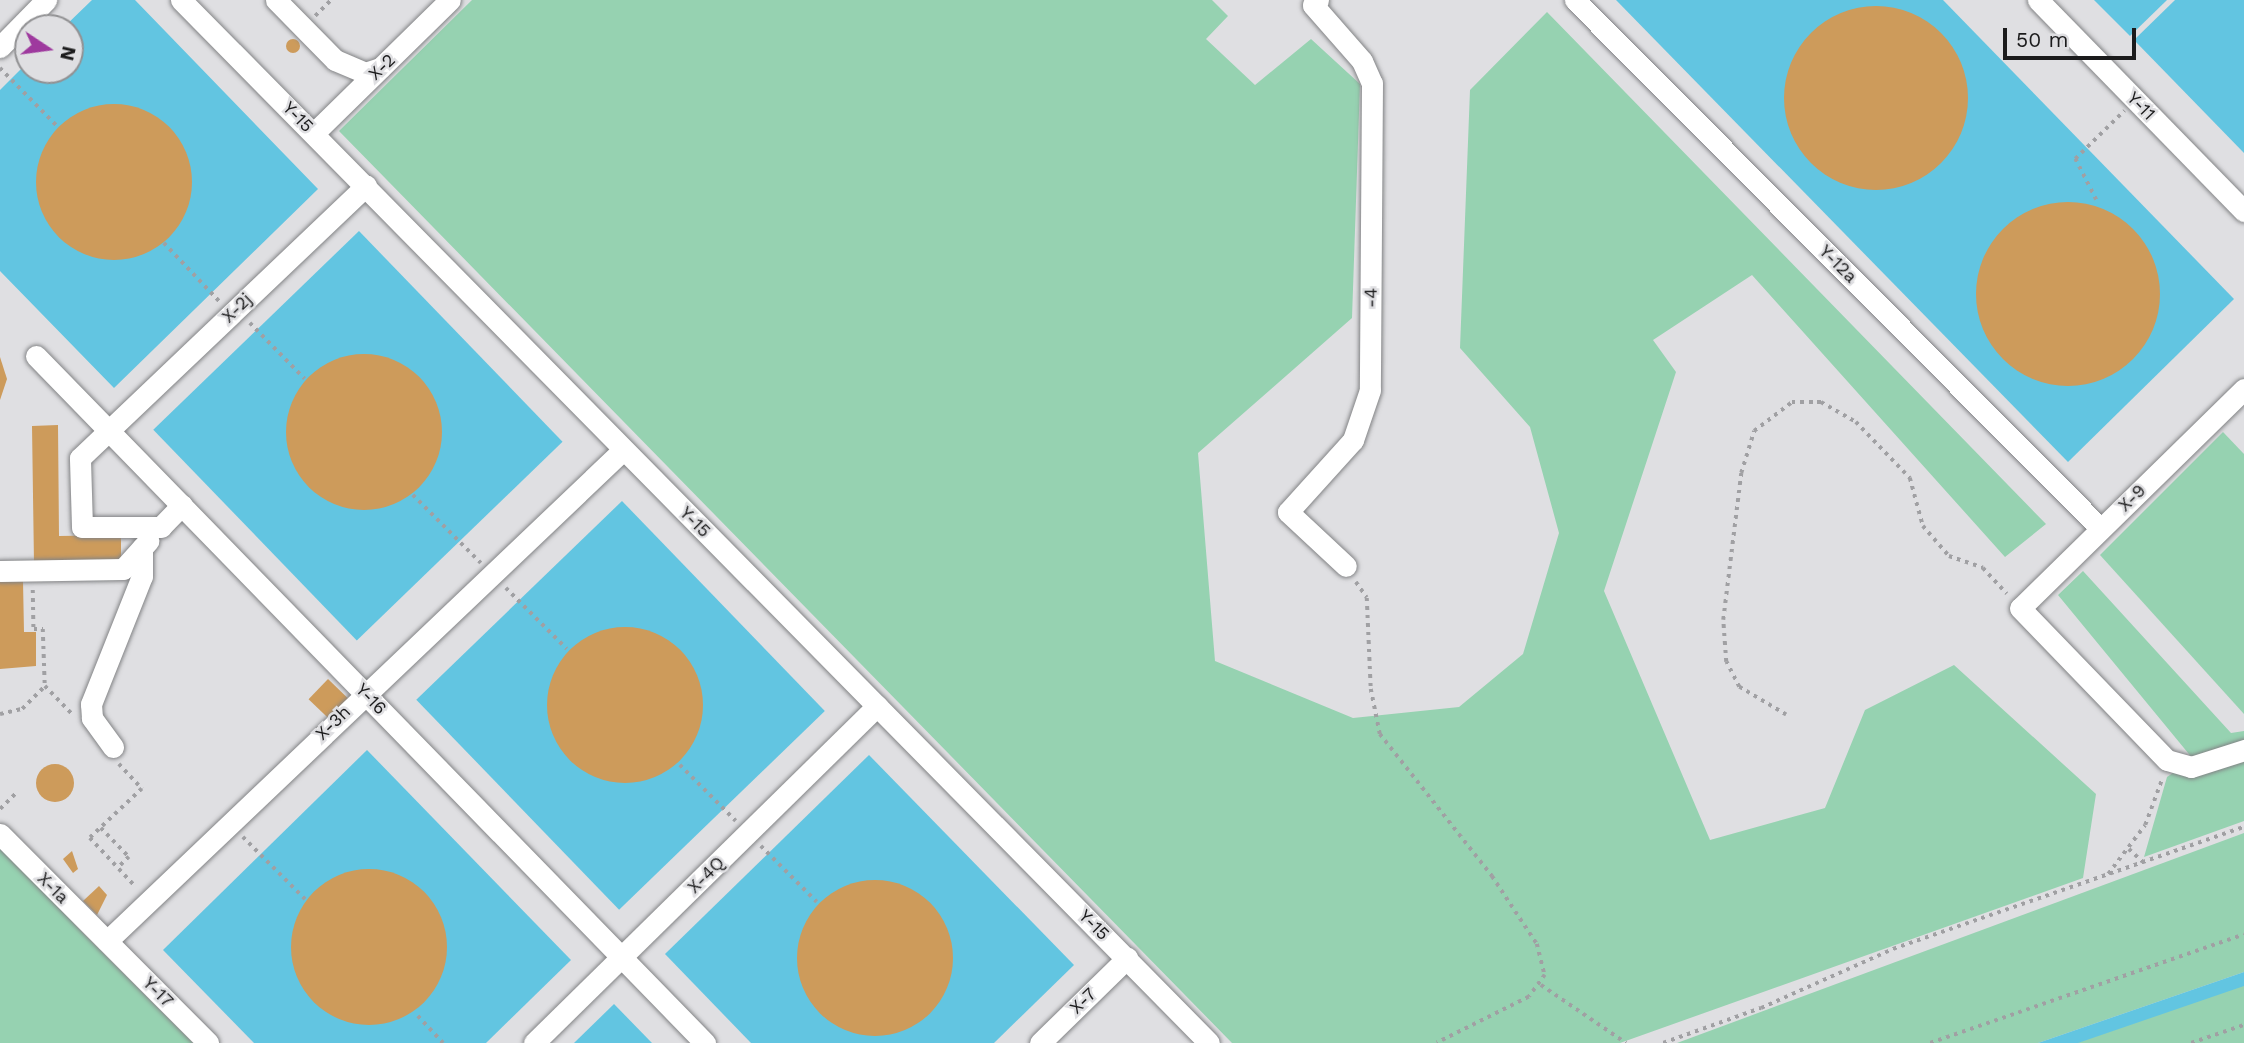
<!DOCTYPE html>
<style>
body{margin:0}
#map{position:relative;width:2244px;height:1043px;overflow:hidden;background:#dfdfe2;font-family:"Work Sans",sans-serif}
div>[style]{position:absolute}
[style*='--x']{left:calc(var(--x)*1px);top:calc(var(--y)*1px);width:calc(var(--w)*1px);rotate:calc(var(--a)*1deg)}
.green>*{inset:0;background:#96d2b1}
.water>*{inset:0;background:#62c5e1;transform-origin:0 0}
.building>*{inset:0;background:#cd9b5b;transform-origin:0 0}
.round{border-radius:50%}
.path>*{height:3.5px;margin-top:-1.75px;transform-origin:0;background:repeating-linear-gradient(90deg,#a0a0a3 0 3.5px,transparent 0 8.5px)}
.roads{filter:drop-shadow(0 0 2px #828385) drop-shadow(0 0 2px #828385)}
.minor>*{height:21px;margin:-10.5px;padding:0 10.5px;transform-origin:10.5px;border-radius:10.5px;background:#fff}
span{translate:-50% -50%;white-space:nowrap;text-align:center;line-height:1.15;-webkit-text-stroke:5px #dfdfe2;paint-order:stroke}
.street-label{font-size:18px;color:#1b1b1c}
.north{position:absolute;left:14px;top:14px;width:70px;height:70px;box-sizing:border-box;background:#dfdfe2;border:2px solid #919193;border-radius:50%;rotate:103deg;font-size:19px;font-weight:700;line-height:28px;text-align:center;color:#1b1b1c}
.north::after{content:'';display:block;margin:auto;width:24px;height:32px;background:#9e399e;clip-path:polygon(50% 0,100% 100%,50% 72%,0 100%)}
.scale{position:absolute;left:2003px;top:28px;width:133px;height:32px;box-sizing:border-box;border:4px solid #1b1b1c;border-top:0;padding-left:9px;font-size:21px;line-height:24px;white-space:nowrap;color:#1b1b1c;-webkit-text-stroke:5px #dfdfe2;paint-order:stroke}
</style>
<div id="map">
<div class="green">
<i style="clip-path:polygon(472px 0,1212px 0,1228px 16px,1206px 39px,1255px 85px,1311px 39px,1360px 84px,1352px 318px,1198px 453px,1215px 661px,1353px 718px,1459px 707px,1523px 654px,1559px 533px,1530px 427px,1460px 348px,1470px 90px,1547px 12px,2046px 524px,2005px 557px,1752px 275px,1653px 340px,1676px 372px,1604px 591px,1710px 840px,1825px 808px,1865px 710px,1954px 665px,2096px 794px,2083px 878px,1620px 1043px,1232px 1043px,339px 131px)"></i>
<i style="clip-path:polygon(2223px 432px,2244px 454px,2244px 714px,2100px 555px)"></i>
<i style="clip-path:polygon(2083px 571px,2231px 733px,2244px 731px,2244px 821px,2144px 857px,2167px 777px,2193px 759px,2058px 595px)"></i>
<i style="clip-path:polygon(2244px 833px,2244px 972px,2038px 1043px,1677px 1043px)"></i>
<i style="clip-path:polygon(0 846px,78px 928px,193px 1043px,0 1043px)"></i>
<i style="clip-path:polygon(2244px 985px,2244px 1043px,2076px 1043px)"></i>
</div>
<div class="water">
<i style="clip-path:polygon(92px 0,135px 0,318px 189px,114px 388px,0 271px,0 90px,28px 62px,28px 70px,70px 70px,70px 28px,63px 28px)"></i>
<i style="clip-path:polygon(1616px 0,1943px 0,2234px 299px,2068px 462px)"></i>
<i style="clip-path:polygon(2094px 0,2167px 0,2130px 36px)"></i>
<i style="clip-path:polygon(2175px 0,2244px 0,2244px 153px,2134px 40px)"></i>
<i style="left:359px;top:231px;width:293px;height:286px;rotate:46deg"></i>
<i style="left:622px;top:501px;width:292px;height:286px;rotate:46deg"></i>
<i style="clip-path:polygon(367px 750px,571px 960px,486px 1043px,254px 1043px,163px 950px)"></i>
<i style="clip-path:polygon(869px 755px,1074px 965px,994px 1043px,751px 1043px,665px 954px)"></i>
<i style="clip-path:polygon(2244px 972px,2244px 986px,2078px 1043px,2038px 1043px)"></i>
<i style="clip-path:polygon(614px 1004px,652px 1043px,574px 1043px)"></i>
</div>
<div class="building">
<i class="round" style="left:1784px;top:6px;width:184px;height:184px"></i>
<i class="round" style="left:286px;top:39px;width:14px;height:14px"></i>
<i class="round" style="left:36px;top:104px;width:156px;height:156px"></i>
<i class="round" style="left:1976px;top:202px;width:184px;height:184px"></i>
<i class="round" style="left:286px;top:354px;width:156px;height:156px"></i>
<i style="clip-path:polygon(0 357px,7px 379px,0 400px)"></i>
<i style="clip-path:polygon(58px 425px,59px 536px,121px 535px,121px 562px,34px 564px,32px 426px)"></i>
<i style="clip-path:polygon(0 581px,23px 581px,24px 632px,36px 632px,36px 666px,0 669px)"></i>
<i class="round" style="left:547px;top:627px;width:156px;height:156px"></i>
<i style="left:328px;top:679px;width:28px;height:28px;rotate:44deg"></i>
<i class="round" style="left:36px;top:764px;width:38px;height:38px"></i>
<i style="clip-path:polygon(72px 851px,78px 869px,73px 873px,63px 859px)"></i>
<i class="round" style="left:291px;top:869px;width:156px;height:156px"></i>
<i class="round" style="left:797px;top:880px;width:156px;height:156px"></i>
<i style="clip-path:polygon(99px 886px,107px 895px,97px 915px,83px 901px)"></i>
</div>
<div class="path">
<i style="--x:315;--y:16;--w:23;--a:-45"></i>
<i style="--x:0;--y:68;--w:81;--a:45.5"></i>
<i style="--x:2096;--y:200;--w:46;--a:-117.1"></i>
<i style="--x:2075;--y:159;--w:69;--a:-44.4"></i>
<i style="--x:164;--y:243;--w:81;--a:46.5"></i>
<i style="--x:250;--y:323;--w:78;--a:45.5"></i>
<i style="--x:413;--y:495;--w:96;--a:45"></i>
<i style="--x:1356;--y:582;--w:19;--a:55"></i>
<i style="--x:1367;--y:598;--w:91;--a:87.5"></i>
<i style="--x:1371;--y:689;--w:46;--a:78.7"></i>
<i style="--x:1380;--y:734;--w:181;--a:51.7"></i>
<i style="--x:1492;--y:876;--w:82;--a:56.5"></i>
<i style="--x:1537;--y:944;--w:32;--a:76"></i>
<i style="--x:1545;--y:975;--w:27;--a:126"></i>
<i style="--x:1529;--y:997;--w:103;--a:153.4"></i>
<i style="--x:506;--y:588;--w:86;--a:45"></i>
<i style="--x:33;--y:590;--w:39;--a:89"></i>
<i style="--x:34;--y:629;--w:9;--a:0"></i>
<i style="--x:43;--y:629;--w:57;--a:88"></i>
<i style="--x:45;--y:686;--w:40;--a:46"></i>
<i style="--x:0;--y:714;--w:23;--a:-13"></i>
<i style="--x:22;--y:709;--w:31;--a:-45"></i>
<i style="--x:1786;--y:715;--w:55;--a:-149.2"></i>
<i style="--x:1739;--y:687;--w:28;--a:-117"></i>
<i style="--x:1726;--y:662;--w:42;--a:-94.1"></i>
<i style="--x:1723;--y:620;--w:148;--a:-83"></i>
<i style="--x:1741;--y:473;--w:44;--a:-72.8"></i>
<i style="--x:1754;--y:431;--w:48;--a:-37.3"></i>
<i style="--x:1792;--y:402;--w:29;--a:0"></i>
<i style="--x:1821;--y:402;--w:40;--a:29.7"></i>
<i style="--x:1856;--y:422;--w:78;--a:46"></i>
<i style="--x:1910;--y:478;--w:50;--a:74.8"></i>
<i style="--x:1923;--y:526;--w:40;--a:49"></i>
<i style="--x:1949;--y:556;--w:36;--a:19"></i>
<i style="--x:1983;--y:568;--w:35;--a:47"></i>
<i style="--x:119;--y:764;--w:34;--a:47"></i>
<i style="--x:142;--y:789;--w:71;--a:136.7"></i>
<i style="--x:90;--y:838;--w:67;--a:46.8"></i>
<i style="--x:680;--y:765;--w:79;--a:45"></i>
<i style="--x:0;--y:809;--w:21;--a:-45"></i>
<i style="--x:101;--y:828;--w:40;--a:46"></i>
<i style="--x:129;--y:857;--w:16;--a:135"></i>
<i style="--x:243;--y:837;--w:88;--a:45"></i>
<i style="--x:761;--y:846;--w:79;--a:45"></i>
<i style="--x:2129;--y:849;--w:19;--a:43"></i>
<i style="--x:2108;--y:874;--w:61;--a:-52.9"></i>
<i style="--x:2145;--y:825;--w:49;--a:-69.7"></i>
<i style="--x:1541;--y:985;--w:103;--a:34.3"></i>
<i style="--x:418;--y:1016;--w:37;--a:47"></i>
<i style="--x:1663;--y:1043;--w:104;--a:-19.7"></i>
<i style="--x:1761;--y:1008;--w:145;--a:-24.1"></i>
<i style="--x:1893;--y:949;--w:372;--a:-19.2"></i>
<i style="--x:1930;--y:1043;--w:332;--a:-19.1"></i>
<i style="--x:2191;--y:1043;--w:56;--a:-18.8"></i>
</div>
<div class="roads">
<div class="minor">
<i style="--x:181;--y:0;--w:1464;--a:45.41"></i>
<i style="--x:276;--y:0;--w:84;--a:45.5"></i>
<i style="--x:335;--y:60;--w:33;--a:23"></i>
<i style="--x:365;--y:73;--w:16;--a:-18"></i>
<i style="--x:1318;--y:0;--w:7;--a:135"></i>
<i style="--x:1313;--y:5;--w:74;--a:48.8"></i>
<i style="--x:1362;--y:61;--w:24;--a:66"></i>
<i style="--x:1372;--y:83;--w:307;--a:90.4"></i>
<i style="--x:1370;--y:390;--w:53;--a:108.8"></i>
<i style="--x:1353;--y:440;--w:97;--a:132.1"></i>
<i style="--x:1288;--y:512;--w:79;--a:43"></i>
<i style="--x:1575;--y:0;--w:746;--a:45.16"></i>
<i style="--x:2038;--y:0;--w:295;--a:45.7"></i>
<i style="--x:0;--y:47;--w:66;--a:-45.6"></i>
<i style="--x:314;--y:133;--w:190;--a:-44.4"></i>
<i style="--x:36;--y:356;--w:959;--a:45.76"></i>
<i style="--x:2244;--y:389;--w:313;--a:135.6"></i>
<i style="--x:2020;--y:608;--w:211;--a:46"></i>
<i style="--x:2167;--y:760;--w:25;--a:16"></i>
<i style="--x:2191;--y:767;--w:56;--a:-17.8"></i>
<i style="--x:182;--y:505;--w:30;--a:134"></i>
<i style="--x:161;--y:527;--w:79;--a:180"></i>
<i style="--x:82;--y:527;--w:69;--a:-91.7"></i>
<i style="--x:80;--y:458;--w:395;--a:-43.6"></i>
<i style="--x:0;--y:571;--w:123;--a:-0.9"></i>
<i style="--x:123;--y:569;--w:38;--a:-48"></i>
<i style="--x:113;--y:747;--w:36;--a:-126"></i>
<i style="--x:92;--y:718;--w:14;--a:-94"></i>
<i style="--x:91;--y:704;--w:138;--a:-68.3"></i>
<i style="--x:142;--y:576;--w:28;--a:-90"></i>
<i style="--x:0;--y:834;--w:295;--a:45.1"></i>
<i style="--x:107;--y:941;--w:712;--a:-43.58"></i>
<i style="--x:534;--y:1043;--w:481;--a:-44.5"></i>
<i style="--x:1040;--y:1043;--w:122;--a:-44.3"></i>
</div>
</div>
<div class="street-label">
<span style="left:382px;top:67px;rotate:-44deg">X-2</span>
<span style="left:2141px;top:106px;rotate:46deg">Y-11</span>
<span style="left:298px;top:117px;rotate:46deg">Y-15</span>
<span style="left:1838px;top:264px;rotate:45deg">Y-12a</span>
<span style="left:1371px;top:298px;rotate:-90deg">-4</span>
<span style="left:237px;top:308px;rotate:-44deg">X-2j</span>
<span style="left:2132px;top:498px;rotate:-44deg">X-9</span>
<span style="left:695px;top:522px;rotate:45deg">Y-15</span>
<span style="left:371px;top:699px;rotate:46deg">Y-16</span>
<span style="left:333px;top:723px;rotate:-44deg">X-3h</span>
<span style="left:706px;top:875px;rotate:-45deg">X-4Q</span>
<span style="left:53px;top:888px;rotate:45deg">X-1a</span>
<span style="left:1094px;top:925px;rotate:45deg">Y-15</span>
<span style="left:158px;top:992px;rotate:45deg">Y-17</span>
<span style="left:1083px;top:1001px;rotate:-44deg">X-7</span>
</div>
<div class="north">N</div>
<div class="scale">50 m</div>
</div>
